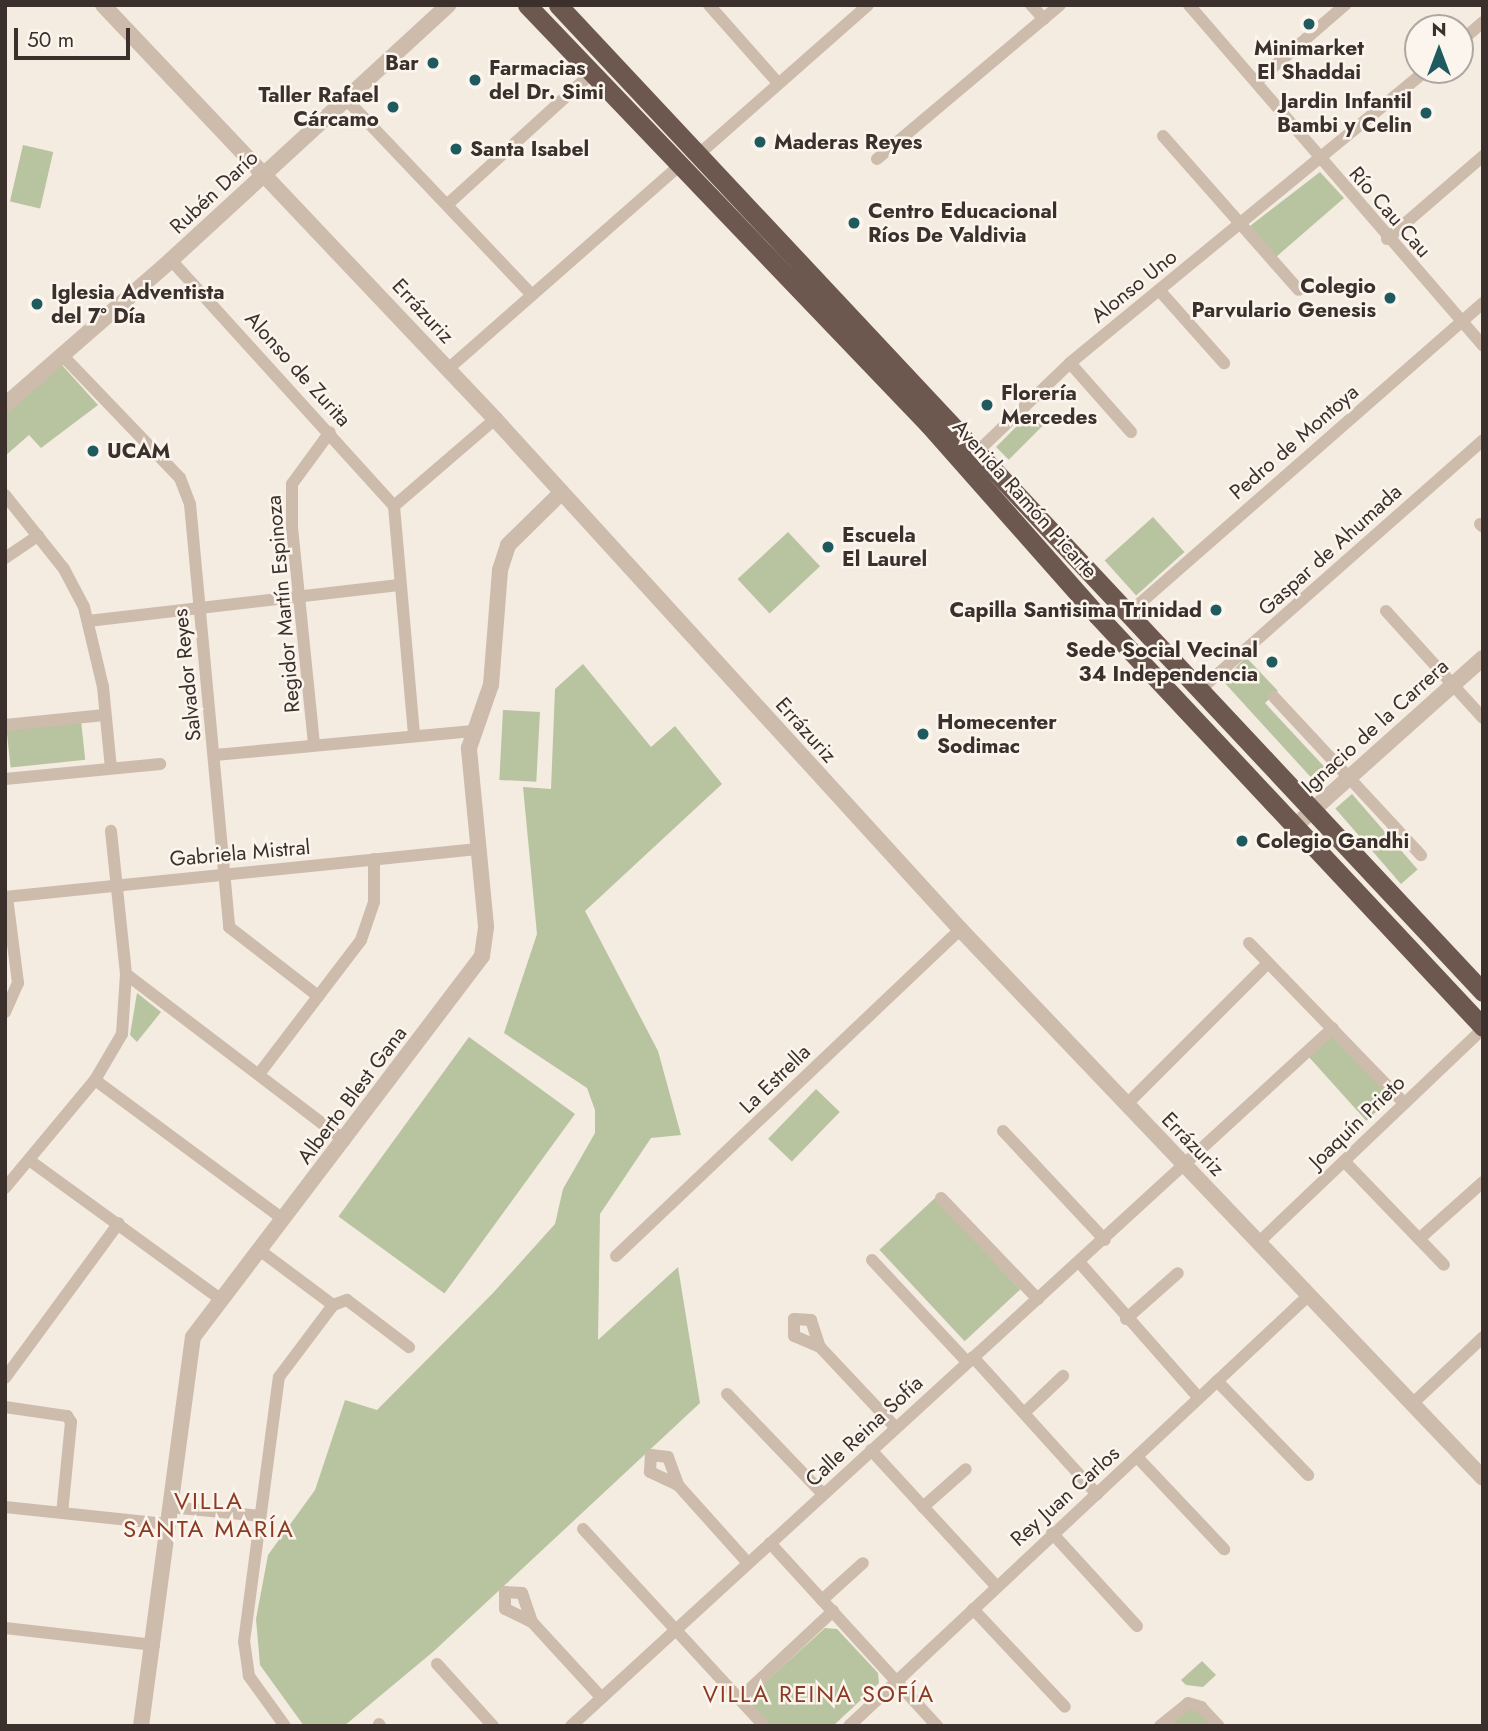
<!DOCTYPE html>
<meta charset="utf-8">
<style>
body{margin:0}
#map{position:relative;width:1488px;height:1731px;overflow:hidden;background:#f4ebe1;font-family:Jost,sans-serif}
div>[style]{position:absolute}
[style*='--x']{left:calc(var(--x)*1px);top:calc(var(--y)*1px);width:calc(var(--w)*1px);rotate:calc(var(--a)*1deg)}
.green>*{inset:0;background:#b8c4a0;transform-origin:0 0}
.minor>*{height:12px;margin:-6px;padding:0 6px;transform-origin:6px;border-radius:6px;background:#cdbbac}
.tertiary>*{height:16px;margin:-8px;padding:0 8px;transform-origin:8px;border-radius:8px;background:#cdbbac}
.trunk>*{height:19px;margin:-9.5px;padding:0 9.5px;transform-origin:9.5px;border-radius:9.5px;background:#6c584f}
.dots>*{width:19px;height:19px;translate:-50% -50%;box-sizing:border-box;border:4px solid #fbf5ee;border-radius:50%}
span{translate:-50% -50%;white-space:nowrap;text-align:center;line-height:1.15;-webkit-text-stroke:5px #fbf5ee;paint-order:stroke}
.poi-label{font-size:21px;color:#3b302b;font-weight:700}
.right{translate:-100% -50%;text-align:right}
.left{translate:0 -50%;text-align:left}
.street-label{font-size:21px;color:#3b302b}
.neighbourhood-label{font-size:23px;color:#8c3b22;letter-spacing:2px}
.quarter-label{font-size:24px;color:#8c3b22;letter-spacing:2px}
.frame{position:absolute;inset:0;border:7px solid #3b302b;pointer-events:none}
.north{position:absolute;left:1404px;top:14px;width:70px;height:70px;box-sizing:border-box;background:#fbf5ee;border:2px solid #aea6a0;border-radius:50%;rotate:0deg;font-size:19px;font-weight:700;line-height:28px;text-align:center;color:#3b302b}
.north::after{content:'';display:block;margin:auto;width:24px;height:32px;background:#1f5a5e;clip-path:polygon(50% 0,100% 100%,50% 72%,0 100%)}
.scale{position:absolute;left:14px;top:28px;width:116px;height:32px;box-sizing:border-box;border:4px solid #3b302b;border-top:0;padding-left:9px;font-size:21px;line-height:24px;white-space:nowrap;color:#3b302b;-webkit-text-stroke:5px #fbf5ee;paint-order:stroke}
</style>
<div id="map">
<div class="green">
<i style="left:23px;top:145px;width:31px;height:58px;rotate:13deg"></i>
<i style="clip-path:polygon(1320px 172px,1344px 198px,1276px 257px,1250px 226px)"></i>
<i style="clip-path:polygon(61px 364px,98px 405px,41px 448px,29px 435px,5px 456px,5px 414px)"></i>
<i style="left:1030px;top:413px;width:18px;height:48px;rotate:45deg"></i>
<i style="left:1153px;top:517px;width:47px;height:65px;rotate:48deg"></i>
<i style="left:788px;top:532px;width:47px;height:69px;rotate:47deg"></i>
<i style="clip-path:polygon(1246px 657px,1278px 691px,1265px 703px,1331px 774px,1317px 784px,1223px 681px)"></i>
<i style="clip-path:polygon(583px 664px,651px 747px,675px 726px,722px 784px,585px 911px,658px 1051px,681px 1135px,651px 1138px,600px 1214px,598px 1340px,678px 1267px,700px 1403px,434px 1651px,344px 1726px,304px 1726px,260px 1665px,256px 1619px,268px 1555px,315px 1490px,345px 1400px,377px 1410px,493px 1293px,555px 1224px,563px 1189px,595px 1133px,595px 1110px,587px 1088px,504px 1033px,537px 934px,523px 787px,551px 789px,555px 689px)"></i>
<i style="left:503px;top:710px;width:37px;height:70px;rotate:3deg"></i>
<i style="left:81px;top:720px;width:40px;height:75px;rotate:84deg"></i>
<i style="left:1352px;top:794px;width:100px;height:22px;rotate:49deg"></i>
<i style="clip-path:polygon(137px 993px,161px 1012px,137px 1042px,130px 1035px)"></i>
<i style="left:1334px;top:1034px;width:86px;height:34px;rotate:48deg"></i>
<i style="left:469px;top:1037px;width:131px;height:222px;rotate:36deg"></i>
<i style="left:816px;top:1089px;width:33px;height:69px;rotate:44deg"></i>
<i style="left:935px;top:1198px;width:125px;height:76px;rotate:47deg"></i>
<i style="clip-path:polygon(825px 1628px,837px 1629px,878px 1673px,879px 1683px,833px 1726px,771px 1726px,752px 1706px,751px 1695px)"></i>
<i style="clip-path:polygon(1202px 1661px,1216px 1675px,1203px 1687px,1186px 1685px,1181px 1680px)"></i>
<i style="clip-path:polygon(1188px 1709px,1199px 1711px,1213px 1726px,1170px 1726px)"></i>
</div>
<div class="minor">
<i style="--x:709;--y:5;--w:104;--a:48.5"></i>
<i style="--x:1031;--y:5;--w:19;--a:47"></i>
<i style="--x:1189;--y:5;--w:450;--a:49.2"></i>
<i style="--x:1460;--y:42;--w:30;--a:-41"></i>
<i style="--x:1256;--y:82;--w:118;--a:-40.9"></i>
<i style="--x:346;--y:99;--w:269;--a:46.5"></i>
<i style="--x:1163;--y:136;--w:205;--a:48.6"></i>
<i style="--x:699;--y:154;--w:225;--a:-41.4"></i>
<i style="--x:877;--y:159;--w:239;--a:-40.1"></i>
<i style="--x:449;--y:203;--w:192;--a:-42.3"></i>
<i style="--x:1387;--y:239;--w:127;--a:-40.8"></i>
<i style="--x:171;--y:260;--w:332;--a:47.8"></i>
<i style="--x:1159;--y:290;--w:98;--a:48.3"></i>
<i style="--x:63;--y:356;--w:169;--a:46.2"></i>
<i style="--x:180;--y:478;--w:28;--a:69"></i>
<i style="--x:190;--y:504;--w:425;--a:84.7"></i>
<i style="--x:229;--y:927;--w:113;--a:37.8"></i>
<i style="--x:1070;--y:363;--w:92;--a:48.5"></i>
<i style="--x:448;--y:369;--w:306;--a:-41.3"></i>
<i style="--x:978;--y:451;--w:127;--a:-43.7"></i>
<i style="--x:1070;--y:363;--w:462;--a:-39.4"></i>
<i style="--x:5;--y:495;--w:95;--a:51.4"></i>
<i style="--x:64;--y:569;--w:43;--a:62.2"></i>
<i style="--x:84;--y:607;--w:82;--a:76.6"></i>
<i style="--x:103;--y:687;--w:81;--a:84.4"></i>
<i style="--x:394;--y:506;--w:228;--a:85"></i>
<i style="--x:394;--y:506;--w:133;--a:-40.7"></i>
<i style="--x:1480;--y:524;--w:4;--a:45"></i>
<i style="--x:5;--y:558;--w:40;--a:-34"></i>
<i style="--x:1386;--y:611;--w:144;--a:47.8"></i>
<i style="--x:1130;--y:612;--w:469;--a:-41.2"></i>
<i style="--x:88;--y:621;--w:313;--a:-6.6"></i>
<i style="--x:1202;--y:688;--w:375;--a:-41.4"></i>
<i style="--x:1274;--y:697;--w:216;--a:47.1"></i>
<i style="--x:5;--y:725;--w:100;--a:-5.7"></i>
<i style="--x:314;--y:744;--w:219;--a:-95.8"></i>
<i style="--x:292;--y:526;--w:42;--a:-90"></i>
<i style="--x:292;--y:484;--w:64;--a:-53.8"></i>
<i style="--x:215;--y:755;--w:262;--a:-5.3"></i>
<i style="--x:5;--y:779;--w:156;--a:-5.5"></i>
<i style="--x:5;--y:897;--w:475;--a:-5.8"></i>
<i style="--x:1249;--y:943;--w:223;--a:45.9"></i>
<i style="--x:126;--y:974;--w:275;--a:37.3"></i>
<i style="--x:5;--y:1012;--w:32;--a:-66"></i>
<i style="--x:18;--y:983;--w:87;--a:-97.3"></i>
<i style="--x:259;--y:1074;--w:168;--a:-52.7"></i>
<i style="--x:361;--y:940;--w:40;--a:-71.1"></i>
<i style="--x:374;--y:902;--w:43;--a:-90"></i>
<i style="--x:95;--y:1080;--w:235;--a:36.5"></i>
<i style="--x:1126;--y:1105;--w:201;--a:-45"></i>
<i style="--x:1003;--y:1131;--w:149;--a:46.9"></i>
<i style="--x:29;--y:1160;--w:238;--a:36"></i>
<i style="--x:1344;--y:1161;--w:144;--a:46.1"></i>
<i style="--x:5;--y:1188;--w:141;--a:-50.2"></i>
<i style="--x:95;--y:1080;--w:53;--a:-59.6"></i>
<i style="--x:122;--y:1034;--w:60;--a:-86.2"></i>
<i style="--x:126;--y:974;--w:144;--a:-96"></i>
<i style="--x:941;--y:1198;--w:140;--a:46.2"></i>
<i style="--x:1419;--y:1239;--w:86;--a:-41.7"></i>
<i style="--x:1258;--y:1243;--w:311;--a:-43.6"></i>
<i style="--x:262;--y:1252;--w:89;--a:36.7"></i>
<i style="--x:333;--y:1305;--w:15;--a:-20"></i>
<i style="--x:347;--y:1300;--w:78;--a:37.2"></i>
<i style="--x:616;--y:1256;--w:475;--a:-43.5"></i>
<i style="--x:872;--y:1260;--w:139;--a:47"></i>
<i style="--x:1079;--y:1262;--w:181;--a:48.6"></i>
<i style="--x:1126;--y:1319;--w:69;--a:-41.5"></i>
<i style="--x:820;--y:1347;--w:28;--a:-157"></i>
<i style="--x:794;--y:1336;--w:17;--a:-90"></i>
<i style="--x:794;--y:1319;--w:17;--a:3"></i>
<i style="--x:811;--y:1320;--w:28;--a:72"></i>
<i style="--x:820;--y:1347;--w:111;--a:46.8"></i>
<i style="--x:973;--y:1357;--w:185;--a:47.9"></i>
<i style="--x:5;--y:1378;--w:192;--a:-53.7"></i>
<i style="--x:1217;--y:1381;--w:131;--a:45.9"></i>
<i style="--x:727;--y:1394;--w:139;--a:46.2"></i>
<i style="--x:1412;--y:1404;--w:98;--a:-43.3"></i>
<i style="--x:5;--y:1407;--w:63;--a:8.3"></i>
<i style="--x:67;--y:1416;--w:7;--a:56"></i>
<i style="--x:71;--y:1422;--w:91;--a:95.6"></i>
<i style="--x:1024;--y:1413;--w:54;--a:-43.5"></i>
<i style="--x:871;--y:1450;--w:185;--a:47.4"></i>
<i style="--x:1137;--y:1457;--w:127;--a:46.6"></i>
<i style="--x:678;--y:1485;--w:31;--a:-155"></i>
<i style="--x:650;--y:1472;--w:17;--a:-87"></i>
<i style="--x:651;--y:1455;--w:17;--a:7"></i>
<i style="--x:668;--y:1457;--w:30;--a:70"></i>
<i style="--x:678;--y:1485;--w:105;--a:48.1"></i>
<i style="--x:5;--y:1507;--w:164;--a:6"></i>
<i style="--x:170;--y:1507;--w:90;--a:5.7"></i>
<i style="--x:923;--y:1507;--w:57;--a:-41.5"></i>
<i style="--x:583;--y:1529;--w:268;--a:47.4"></i>
<i style="--x:1052;--y:1533;--w:126;--a:47.6"></i>
<i style="--x:770;--y:1543;--w:248;--a:47.6"></i>
<i style="--x:822;--y:1600;--w:55;--a:-42.1"></i>
<i style="--x:973;--y:1609;--w:134;--a:46.8"></i>
<i style="--x:532;--y:1622;--w:30;--a:-154"></i>
<i style="--x:505;--y:1609;--w:17;--a:-90"></i>
<i style="--x:505;--y:1592;--w:17;--a:3"></i>
<i style="--x:522;--y:1593;--w:31;--a:71"></i>
<i style="--x:532;--y:1622;--w:103;--a:47.4"></i>
<i style="--x:5;--y:1628;--w:150;--a:6.5"></i>
<i style="--x:437;--y:1664;--w:84;--a:47.9"></i>
<i style="--x:739;--y:1699;--w:129;--a:-43.1"></i>
<i style="--x:379;--y:1724;--w:2;--a:63"></i>
<i style="--x:285;--y:1726;--w:62;--a:-125.8"></i>
<i style="--x:249;--y:1676;--w:34;--a:-98"></i>
<i style="--x:244;--y:1642;--w:267;--a:-82.5"></i>
<i style="--x:279;--y:1377;--w:90;--a:-53.1"></i>
<i style="--x:571;--y:1726;--w:1033;--a:-42.49"></i>
<i style="--x:849;--y:1726;--w:629;--a:-43.13"></i>
<i style="--x:1160;--y:1726;--w:36;--a:-39"></i>
<i style="--x:1188;--y:1703;--w:14;--a:17"></i>
<i style="--x:1201;--y:1707;--w:26;--a:47"></i>
</div>
<div class="tertiary">
<i style="--x:103;--y:5;--w:570;--a:46.56"></i>
<i style="--x:495;--y:419;--w:690;--a:47.64"></i>
<i style="--x:960;--y:929;--w:758;--a:46.39"></i>
<i style="--x:5;--y:405;--w:220;--a:-41.1"></i>
<i style="--x:171;--y:260;--w:377;--a:-42.6"></i>
<i style="--x:1295;--y:826;--w:252;--a:-41.8"></i>
<i style="--x:141;--y:1726;--w:392;--a:-82.4"></i>
<i style="--x:193;--y:1337;--w:478;--a:-52.8"></i>
<i style="--x:482;--y:956;--w:30;--a:-82"></i>
<i style="--x:486;--y:926;--w:179;--a:-95.5"></i>
<i style="--x:469;--y:748;--w:67;--a:-70.8"></i>
<i style="--x:491;--y:685;--w:115;--a:-85.5"></i>
<i style="--x:500;--y:570;--w:26;--a:-72"></i>
<i style="--x:508;--y:545;--w:74;--a:-44.5"></i>
</div>
<div class="trunk">
<i style="--x:527;--y:5;--w:581;--a:46.25"></i>
<i style="--x:929;--y:425;--w:254;--a:48.5"></i>
<i style="--x:1097;--y:615;--w:565;--a:46.87"></i>
<i style="--x:558;--y:5;--w:1353;--a:46.86"></i>
</div>
<div class="dots">
<i style="left:1309px;top:24px;background:#1f5a5e"></i>
<i style="left:433px;top:63px;background:#1f5a5e"></i>
<i style="left:475px;top:80px;background:#1f5a5e"></i>
<i style="left:393px;top:107px;background:#1f5a5e"></i>
<i style="left:1426px;top:113px;background:#1f5a5e"></i>
<i style="left:760px;top:142px;background:#1f5a5e"></i>
<i style="left:456px;top:149px;background:#1f5a5e"></i>
<i style="left:854px;top:223px;background:#1f5a5e"></i>
<i style="left:1390px;top:298px;background:#1f5a5e"></i>
<i style="left:37px;top:304px;background:#1f5a5e"></i>
<i style="left:987px;top:405px;background:#1f5a5e"></i>
<i style="left:93px;top:451px;background:#1f5a5e"></i>
<i style="left:828px;top:547px;background:#1f5a5e"></i>
<i style="left:1216px;top:610px;background:#1f5a5e"></i>
<i style="left:1272px;top:662px;background:#1f5a5e"></i>
<i style="left:923px;top:734px;background:#1f5a5e"></i>
<i style="left:1242px;top:841px;background:#1f5a5e"></i>
</div>
<div class="poi-label">
<span style="left:1309px;top:60px">Minimarket<br>El Shaddai</span>
<span class="right" style="left:419px;top:63px">Bar</span>
<span class="left" style="left:489px;top:80px">Farmacias<br>del Dr. Simi</span>
<span class="right" style="left:379px;top:107px">Taller Rafael<br>Cárcamo</span>
<span class="right" style="left:1412px;top:113px">Jardin Infantil<br>Bambi y Celin</span>
<span class="left" style="left:774px;top:142px">Maderas Reyes</span>
<span class="left" style="left:470px;top:149px">Santa Isabel</span>
<span class="left" style="left:868px;top:223px">Centro Educacional<br>Ríos De Valdivia</span>
<span class="right" style="left:1376px;top:298px">Colegio<br>Parvulario Genesis</span>
<span class="left" style="left:51px;top:304px">Iglesia Adventista<br>del 7° Día</span>
<span class="left" style="left:1001px;top:405px">Florería<br>Mercedes</span>
<span class="left" style="left:107px;top:451px">UCAM</span>
<span class="left" style="left:842px;top:547px">Escuela<br>El Laurel</span>
<span class="right" style="left:1202px;top:610px">Capilla Santisima Trinidad</span>
<span class="right" style="left:1258px;top:662px">Sede Social Vecinal<br>34 Independencia</span>
<span class="left" style="left:937px;top:734px">Homecenter<br>Sodimac</span>
<span class="left" style="left:1256px;top:841px">Colegio Gandhi</span>
</div>
<div class="street-label">
<span style="left:214px;top:192px;rotate:-43deg">Rubén Darío</span>
<span style="left:1390px;top:212px;rotate:49deg">Río Cau Cau</span>
<span style="left:1134px;top:286px;rotate:-39deg">Alonso Uno</span>
<span style="left:423px;top:311px;rotate:47deg">Errázuriz</span>
<span style="left:298px;top:369px;rotate:48deg">Alonso de Zurita</span>
<span style="left:1294px;top:442px;rotate:-41deg">Pedro de Montoya</span>
<span style="left:1025px;top:499px;rotate:48deg">Avenida Ramón Picarte</span>
<span style="left:1330px;top:550px;rotate:-42deg">Gaspar de Ahumada</span>
<span style="left:283px;top:604px;rotate:-95deg">Regidor Martín Espinoza</span>
<span style="left:187px;top:675px;rotate:-96deg">Salvador Reyes</span>
<span style="left:1375px;top:726px;rotate:-42deg">Ignacio de la Carrera</span>
<span style="left:806px;top:730px;rotate:48deg">Errázuriz</span>
<span style="left:240px;top:853px;rotate:-5deg">Gabriela Mistral</span>
<span style="left:775px;top:1079px;rotate:-44deg">La Estrella</span>
<span style="left:352px;top:1095px;rotate:-53deg">Alberto Blest Gana</span>
<span style="left:1357px;top:1122px;rotate:-44deg">Joaquín Prieto</span>
<span style="left:1193px;top:1144px;rotate:46deg">Errázuriz</span>
<span style="left:864px;top:1431px;rotate:-43deg">Calle Reina Sofía</span>
<span style="left:1065px;top:1496px;rotate:-42deg">Rey Juan Carlos</span>
</div>
<div class="neighbourhood-label">
<span style="left:819px;top:1694px">VILLA REINA SOFÍA</span>
</div>
<div class="quarter-label">
<span style="left:209px;top:1515px">VILLA<br>SANTA MARÍA</span>
</div>
<div class="frame"></div>
<div class="north">N</div>
<div class="scale">50 m</div>
</div>
